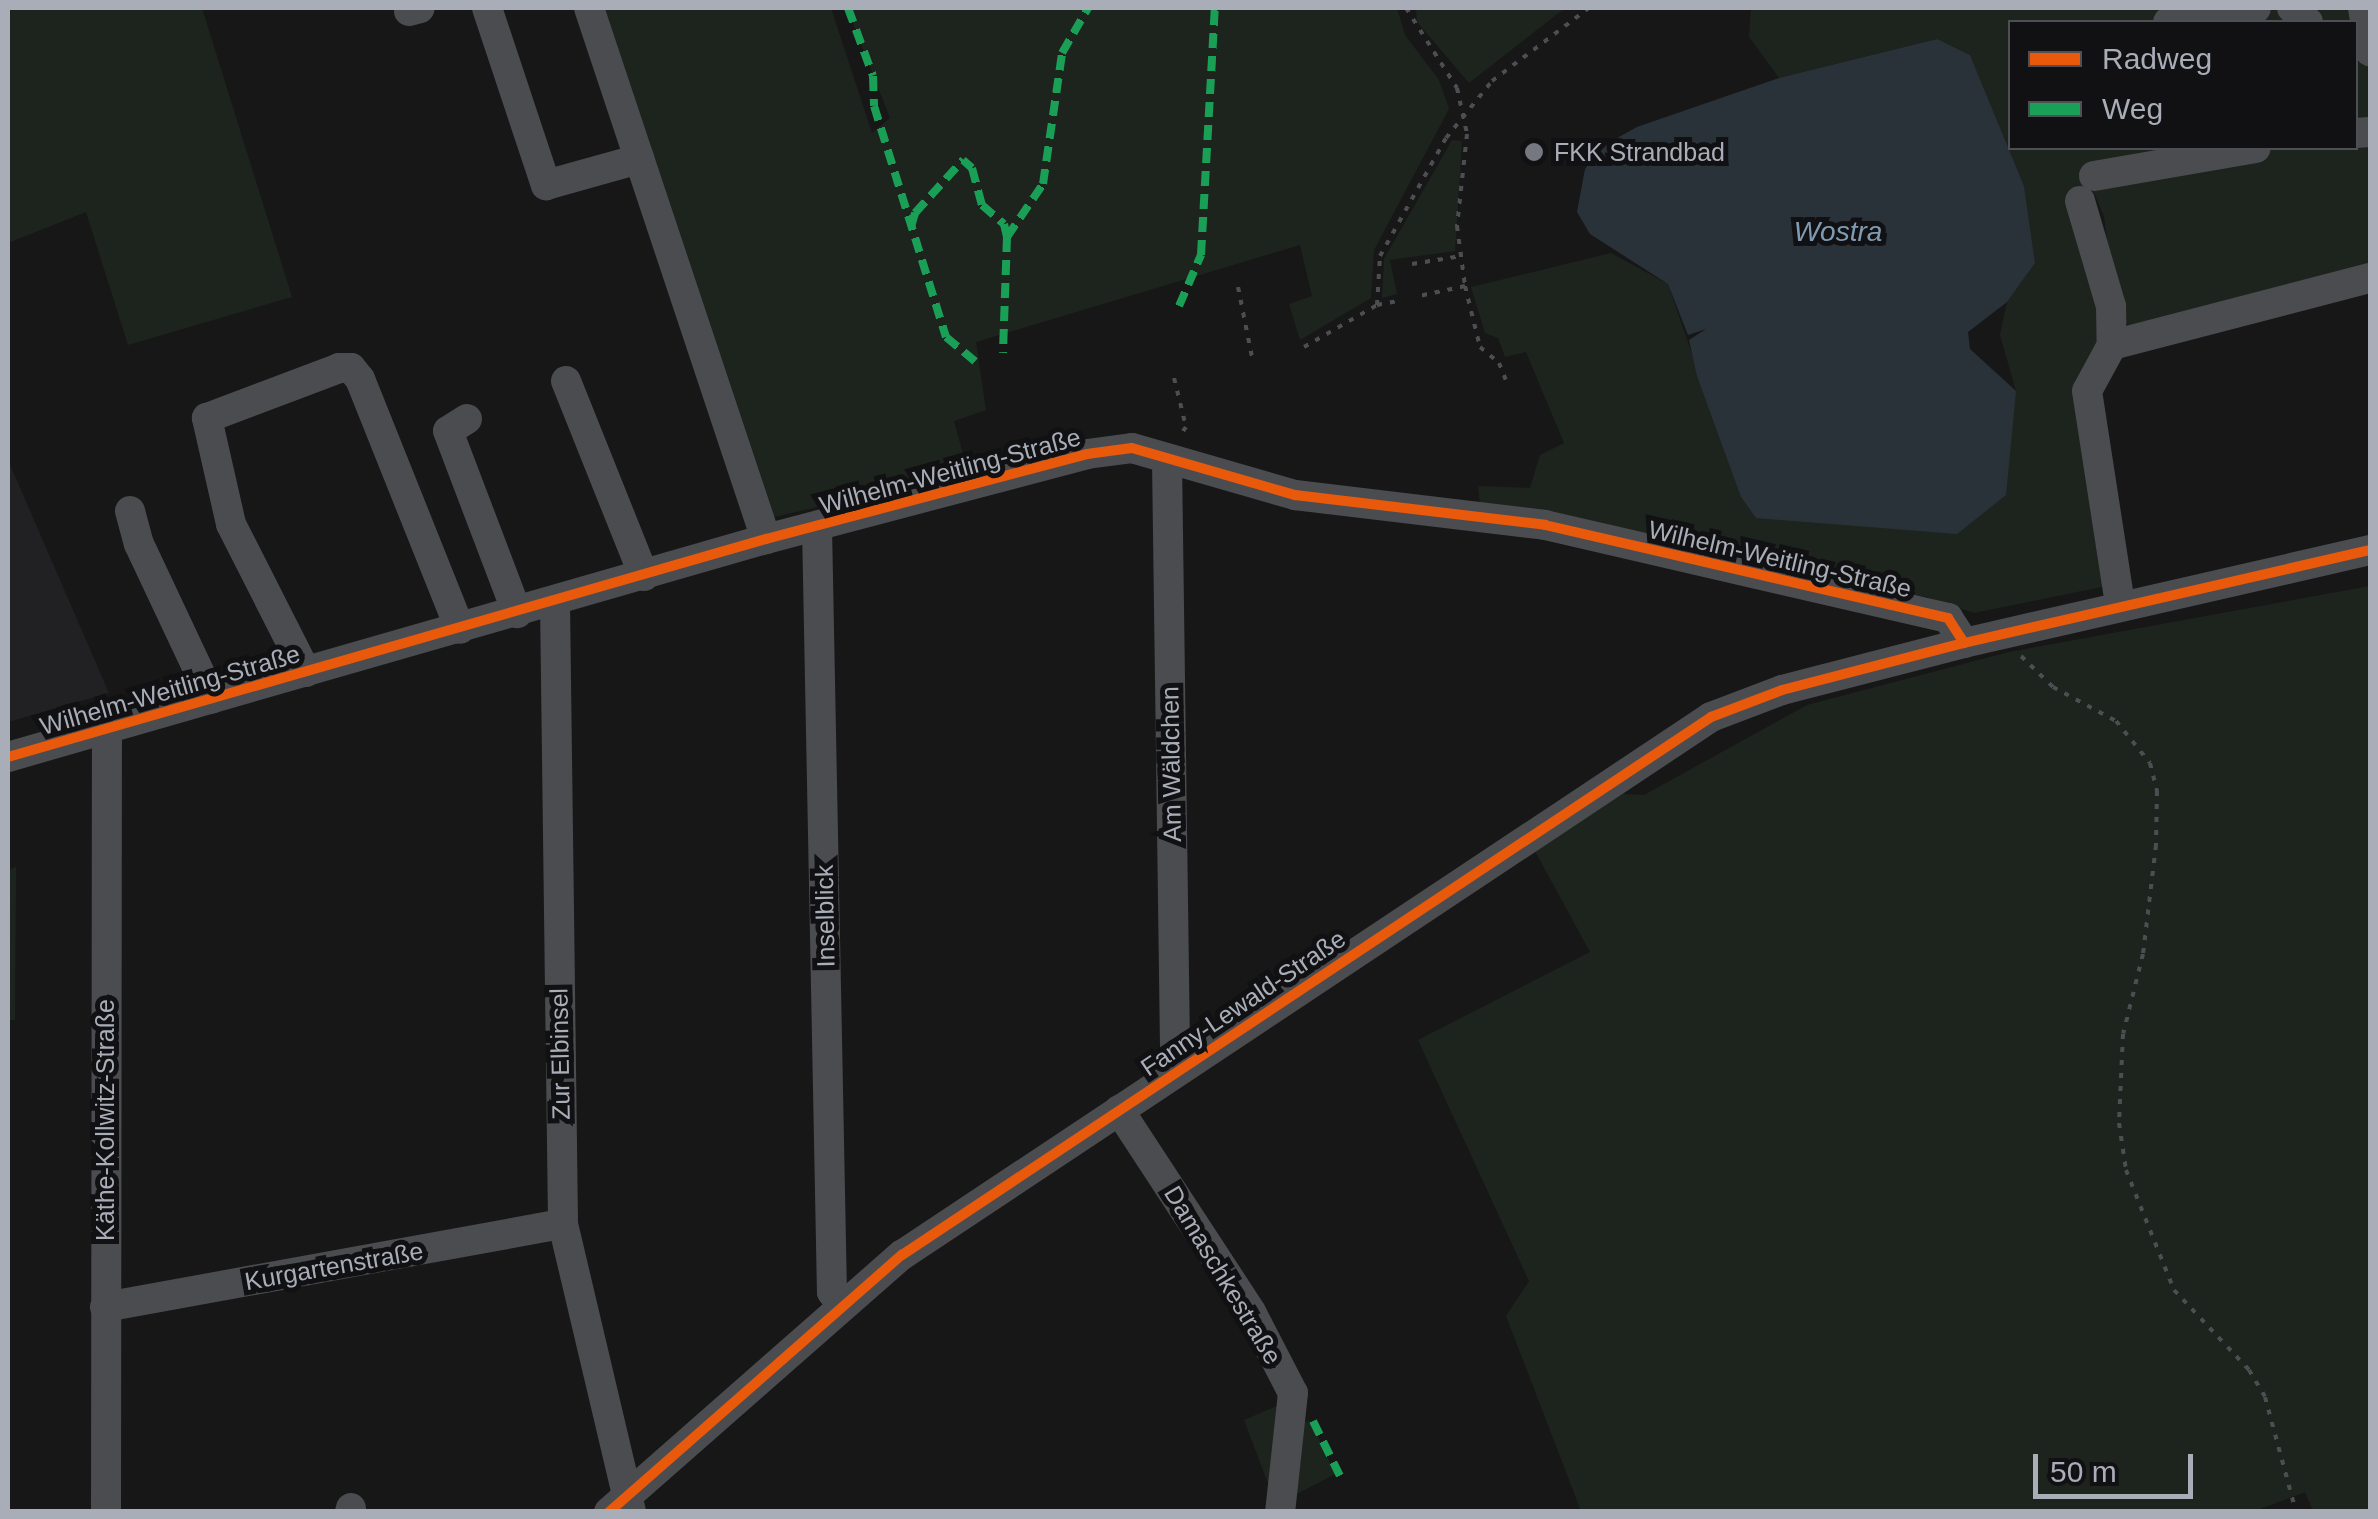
<!DOCTYPE html>
<meta charset="utf-8">
<style>
body{margin:0}
#map{position:relative;width:2378px;height:1519px;overflow:hidden;background:#171717;font-family:Arial,sans-serif}
div>[style]{position:absolute}
[style*='--x']{left:calc(var(--x)*1px);top:calc(var(--y)*1px);width:calc(var(--w)*1px);rotate:calc(var(--a)*1deg)}
.built>*{inset:0;background:#212123}
.green>*{inset:0;background:#1d241e}
.water>*{inset:0;background:#2a3239}
.path>*{height:4px;margin-top:-2px;transform-origin:0;background:repeating-linear-gradient(90deg,#4d4e52 0 5px,transparent 0 13px)}
.minor>*{height:30px;margin:-15px;padding:0 15px;transform-origin:15px;border-radius:15px;background:#4b4c50}
.quiet>*{height:8px;margin-top:-4px;transform-origin:0;background:repeating-linear-gradient(90deg,#1a9f57 0 15px,transparent 0 23px)}
.cycleway>*{height:10px;margin:-5px;padding:0 5px;transform-origin:5px;border-radius:5px;background:#e8590c}
.dots>*{width:28px;height:28px;translate:-50% -50%;box-sizing:border-box;border:5px solid #111113;border-radius:50%}
span{translate:-50% -50%;white-space:nowrap;text-align:center;line-height:1.15;-webkit-text-stroke:10px #111113;paint-order:stroke}
.poi-label{font-size:25px;color:#a8adb8}
.left{translate:0 -50%;text-align:left}
.street-label{font-size:25px;color:#a8adb8}
.water-label{font-size:28px;color:#7f9bb3;font-style:italic}
.frame{position:absolute;inset:0;border:10px solid #a8adb8;pointer-events:none}
.legend{position:absolute;left:2008px;top:20px;width:350px;height:130px;box-sizing:border-box;background:#111113;border:2px solid #4d4f55;margin:0;padding:12px 18px;list-style:none;font-size:30px;color:#a8adb8}
.legend li{display:flex;align-items:center;gap:20px;height:50px}
.legend b{width:50px;border:2px solid #4d4f55}
.scale{position:absolute;left:2033px;top:1454px;width:160px;height:45px;box-sizing:border-box;border:5px solid #a8adb8;border-top:0;padding-left:12px;font-size:30px;line-height:35px;white-space:nowrap;color:#a8adb8;-webkit-text-stroke:8px #111113;paint-order:stroke}
</style>
<div id="map">
<div class="built">
<i style="clip-path:polygon(8px 460px,109px 693px,8px 722px)"></i>
</div>
<div class="green">
<i style="clip-path:polygon(8px 8px,202px 8px,292px 297px,128px 345px,86px 212px,8px 243px)"></i>
<i style="clip-path:polygon(593px 8px,831px 8px,872px 133px,890px 118px,847px 8px,1397px 8px,1405px 35px,1439px 80px,1449px 109px,1374px 250px,1371px 298px,1300px 340px,1289px 304px,1312px 296px,1300px 245px,976px 342px,986px 410px,954px 421px,968px 472px,766px 519px)"></i>
<i style="clip-path:polygon(1416px 8px,1565px 8px,1469px 83px,1417px 22px)"></i>
<i style="clip-path:polygon(evenodd,1751px 8px,2370px 8px,2370px 267px,2135px 329px,2117px 317px,2104px 216px,2094px 193px,2104px 342px,2076px 386px,2106px 586px,1974px 613px,1927px 597px,1835px 584px,1480px 504px,1478px 486px,1530px 488px,1540px 455px,1564px 443px,1526px 352px,1505px 357px,1498px 338px,1485px 333px,1471px 287px,1611px 253px,1668px 284px,1741px 497px,1756px 518px,2016px 391px,2000px 335px,2007px 302px,2035px 263px,2024px 186px,1970px 55px,1937px 39px,1779px 78px,1749px 37px,1751px 8px,2010px 22px,2356px 22px,2356px 148px,2010px 148px,2010px 22px)"></i>
<i style="clip-path:polygon(1452px 140px,1462px 141px,1455px 251px,1390px 260px,1397px 294px,1382px 298px,1384px 259px)"></i>
<i style="clip-path:polygon(2370px 586px,2370px 1511px,2313px 1511px,2305px 1492px,2252px 1512px,1581px 1511px,1506px 1316px,1529px 1281px,1418px 1040px,1590px 952px,1535px 851px,1623px 794px,1644px 795px,1807px 705px,2009px 652px)"></i>
<i style="clip-path:polygon(16px 867px,15px 1020px,8px 1020px,8px 870px)"></i>
<i style="clip-path:polygon(1284px 1403px,1269px 1486px,1244px 1420px)"></i>
<i style="clip-path:polygon(1311px 1421px,1335px 1474px,1295px 1495px,1297px 1423px)"></i>
</div>
<div class="water">
<i style="clip-path:polygon(1937px 39px,1970px 55px,2024px 186px,2035px 263px,2007px 302px,1968px 332px,1970px 349px,2016px 391px,2006px 495px,1957px 534px,1756px 518px,1741px 497px,1697px 376px,1689px 340px,1706px 329px,1688px 335px,1668px 284px,1590px 234px,1577px 212px,1585px 169px,1601px 147px,1637px 127px,1779px 78px)"></i>
</div>
<div class="path">
<i style="--x:1406;--y:8;--w:95;--a:57.5"></i>
<i style="--x:1457;--y:88;--w:47;--a:77.7"></i>
<i style="--x:1467;--y:134;--w:93;--a:96.2"></i>
<i style="--x:1457;--y:226;--w:61;--a:82.4"></i>
<i style="--x:1465;--y:286;--w:47;--a:167.7"></i>
<i style="--x:1412;--y:264;--w:50;--a:-9.3"></i>
<i style="--x:1465;--y:286;--w:63;--a:76.2"></i>
<i style="--x:1480;--y:347;--w:25;--a:40"></i>
<i style="--x:1499;--y:363;--w:18;--a:68"></i>
<i style="--x:1238;--y:287;--w:76;--a:78.7"></i>
<i style="--x:1377;--y:305;--w:49;--a:-86.5"></i>
<i style="--x:1380;--y:256;--w:135;--a:-60.8"></i>
<i style="--x:1446;--y:138;--w:73;--a:-51.1"></i>
<i style="--x:1492;--y:81;--w:121;--a:-37"></i>
<i style="--x:1304;--y:347;--w:84;--a:-29.9"></i>
<i style="--x:1377;--y:305;--w:21;--a:-11"></i>
<i style="--x:1174;--y:378;--w:50;--a:76.2"></i>
<i style="--x:1186;--y:427;--w:9;--a:126"></i>
<i style="--x:2021;--y:656;--w:45;--a:44.1"></i>
<i style="--x:2053;--y:687;--w:72;--a:28.4"></i>
<i style="--x:2116;--y:721;--w:54;--a:51"></i>
<i style="--x:2150;--y:763;--w:29;--a:76"></i>
<i style="--x:2157;--y:791;--w:54;--a:91.1"></i>
<i style="--x:2156;--y:845;--w:110;--a:96.8"></i>
<i style="--x:2143;--y:954;--w:82;--a:104"></i>
<i style="--x:2123;--y:1034;--w:89;--a:92.6"></i>
<i style="--x:2119;--y:1123;--w:48;--a:81.5"></i>
<i style="--x:2126;--y:1170;--w:129;--a:68.2"></i>
<i style="--x:2174;--y:1290;--w:110;--a:46.8"></i>
<i style="--x:2249;--y:1370;--w:31;--a:59"></i>
<i style="--x:2265;--y:1397;--w:119;--a:74.9"></i>
</div>
<div class="minor">
<i style="--x:487;--y:8;--w:187;--a:71.6"></i>
<i style="--x:546;--y:185;--w:97;--a:-15.6"></i>
<i style="--x:589;--y:8;--w:560;--a:71.57"></i>
<i style="--x:2292;--y:8;--w:21;--a:41"></i>
<i style="--x:2363;--y:8;--w:44;--a:80.8"></i>
<i style="--x:409;--y:11;--w:11;--a:-15"></i>
<i style="--x:2168;--y:22;--w:89;--a:-9"></i>
<i style="--x:2356;--y:133;--w:14;--a:-4"></i>
<i style="--x:2094;--y:176;--w:164;--a:-9.8"></i>
<i style="--x:2080;--y:201;--w:109;--a:73.6"></i>
<i style="--x:2111;--y:306;--w:39;--a:89"></i>
<i style="--x:2112;--y:345;--w:52;--a:118.5"></i>
<i style="--x:2087;--y:391;--w:216;--a:81.2"></i>
<i style="--x:2112;--y:345;--w:267;--a:-14.6"></i>
<i style="--x:566;--y:381;--w:210;--a:68.2"></i>
<i style="--x:467;--y:419;--w:22;--a:148"></i>
<i style="--x:448;--y:431;--w:195;--a:69.2"></i>
<i style="--x:1167;--y:460;--w:588;--a:89.22"></i>
<i style="--x:1175;--y:1048;--w:21;--a:67"></i>
<i style="--x:130;--y:511;--w:34;--a:75"></i>
<i style="--x:139;--y:544;--w:171;--a:64.8"></i>
<i style="--x:817;--y:527;--w:765;--a:88.88"></i>
<i style="--x:832;--y:1292;--w:14;--a:54"></i>
<i style="--x:555;--y:602;--w:622;--a:89.26"></i>
<i style="--x:563;--y:1224;--w:295;--a:76.7"></i>
<i style="--x:306;--y:672;--w:166;--a:-116.9"></i>
<i style="--x:231;--y:524;--w:109;--a:-102.8"></i>
<i style="--x:207;--y:418;--w:141;--a:-20.7"></i>
<i style="--x:339;--y:368;--w:12;--a:0"></i>
<i style="--x:351;--y:368;--w:14;--a:51"></i>
<i style="--x:360;--y:379;--w:269;--a:68.2"></i>
<i style="--x:8;--y:757;--w:789;--a:-16.05"></i>
<i style="--x:766;--y:539;--w:332;--a:-14.8"></i>
<i style="--x:1087;--y:454;--w:45;--a:-7.6"></i>
<i style="--x:1132;--y:448;--w:170;--a:16.1"></i>
<i style="--x:1295;--y:495;--w:252;--a:6.8"></i>
<i style="--x:1545;--y:525;--w:414;--a:13"></i>
<i style="--x:1948;--y:618;--w:30;--a:57"></i>
<i style="--x:1119;--y:1110;--w:241;--a:56.8"></i>
<i style="--x:1251;--y:1312;--w:91;--a:62.6"></i>
<i style="--x:1293;--y:1393;--w:120;--a:96.2"></i>
<i style="--x:105;--y:1307;--w:465;--a:-10.3"></i>
<i style="--x:106;--y:1512;--w:784;--a:-89.93"></i>
<i style="--x:350;--y:1512;--w:4;--a:-76"></i>
<i style="--x:609;--y:1512;--w:390;--a:-41.3"></i>
<i style="--x:902;--y:1255;--w:972;--a:-33.62"></i>
<i style="--x:1711;--y:717;--w:76;--a:-20.8"></i>
<i style="--x:1782;--y:690;--w:188;--a:-14.5"></i>
<i style="--x:1964;--y:643;--w:417;--a:-12.9"></i>
</div>
<div class="quiet">
<i style="--x:848;--y:8;--w:72;--a:69.8"></i>
<i style="--x:873;--y:76;--w:30;--a:88"></i>
<i style="--x:874;--y:106;--w:242;--a:72.7"></i>
<i style="--x:946;--y:337;--w:38;--a:40"></i>
<i style="--x:911;--y:227;--w:15;--a:-74"></i>
<i style="--x:915;--y:213;--w:72;--a:-47.8"></i>
<i style="--x:963;--y:160;--w:12;--a:42"></i>
<i style="--x:972;--y:168;--w:38;--a:75"></i>
<i style="--x:982;--y:205;--w:29;--a:41"></i>
<i style="--x:1004;--y:224;--w:13;--a:77"></i>
<i style="--x:1007;--y:237;--w:116;--a:92"></i>
<i style="--x:1007;--y:237;--w:64;--a:-55.8"></i>
<i style="--x:1043;--y:184;--w:132;--a:-81.7"></i>
<i style="--x:1062;--y:53;--w:52;--a:-60"></i>
<i style="--x:1179;--y:306;--w:56;--a:-66.7"></i>
<i style="--x:1201;--y:255;--w:247;--a:-86.8"></i>
<i style="--x:1313;--y:1421;--w:64;--a:63.8"></i>
</div>
<div class="cycleway">
<i style="--x:8;--y:757;--w:789;--a:-16.05"></i>
<i style="--x:766;--y:539;--w:332;--a:-14.8"></i>
<i style="--x:1087;--y:454;--w:45;--a:-7.6"></i>
<i style="--x:1132;--y:448;--w:170;--a:16.1"></i>
<i style="--x:1295;--y:495;--w:252;--a:6.8"></i>
<i style="--x:1545;--y:525;--w:414;--a:13"></i>
<i style="--x:1948;--y:618;--w:30;--a:57"></i>
<i style="--x:609;--y:1512;--w:390;--a:-41.3"></i>
<i style="--x:902;--y:1255;--w:972;--a:-33.62"></i>
<i style="--x:1711;--y:717;--w:76;--a:-20.8"></i>
<i style="--x:1782;--y:690;--w:188;--a:-14.5"></i>
<i style="--x:1964;--y:643;--w:417;--a:-12.9"></i>
</div>
<div class="dots">
<i style="left:1534px;top:152px;background:#757880"></i>
</div>
<div class="poi-label">
<span class="left" style="left:1554px;top:152px">FKK Strandbad</span>
</div>
<div class="street-label">
<span style="left:950px;top:471px;rotate:-15deg">Wilhelm-Weitling-Straße</span>
<span style="left:1780px;top:559px;rotate:13deg">Wilhelm-Weitling-Straße</span>
<span style="left:170px;top:690px;rotate:-16deg">Wilhelm-Weitling-Straße</span>
<span style="left:1171px;top:764px;rotate:-91deg">Am Wäldchen</span>
<span style="left:825px;top:916px;rotate:-91deg">Inselblick</span>
<span style="left:1243px;top:1003px;rotate:-34deg">Fanny-Lewald-Straße</span>
<span style="left:560px;top:1054px;rotate:-91deg">Zur Elbinsel</span>
<span style="left:105px;top:1120px;rotate:-90deg">Käthe-Kollwitz-Straße</span>
<span style="left:334px;top:1266px;rotate:-10deg">Kurgartenstraße</span>
<span style="left:1223px;top:1275px;rotate:59deg">Damaschkestraße</span>
</div>
<div class="water-label">
<span style="left:1838px;top:232px">Wostra</span>
</div>
<div class="frame"></div>
<ul class="legend">
<li><b style="height:12px;background:#e8590c"></b>Radweg</li>
<li><b style="height:12px;background:#1a9f57"></b>Weg</li>
</ul>
<div class="scale">50 m</div>
</div>
